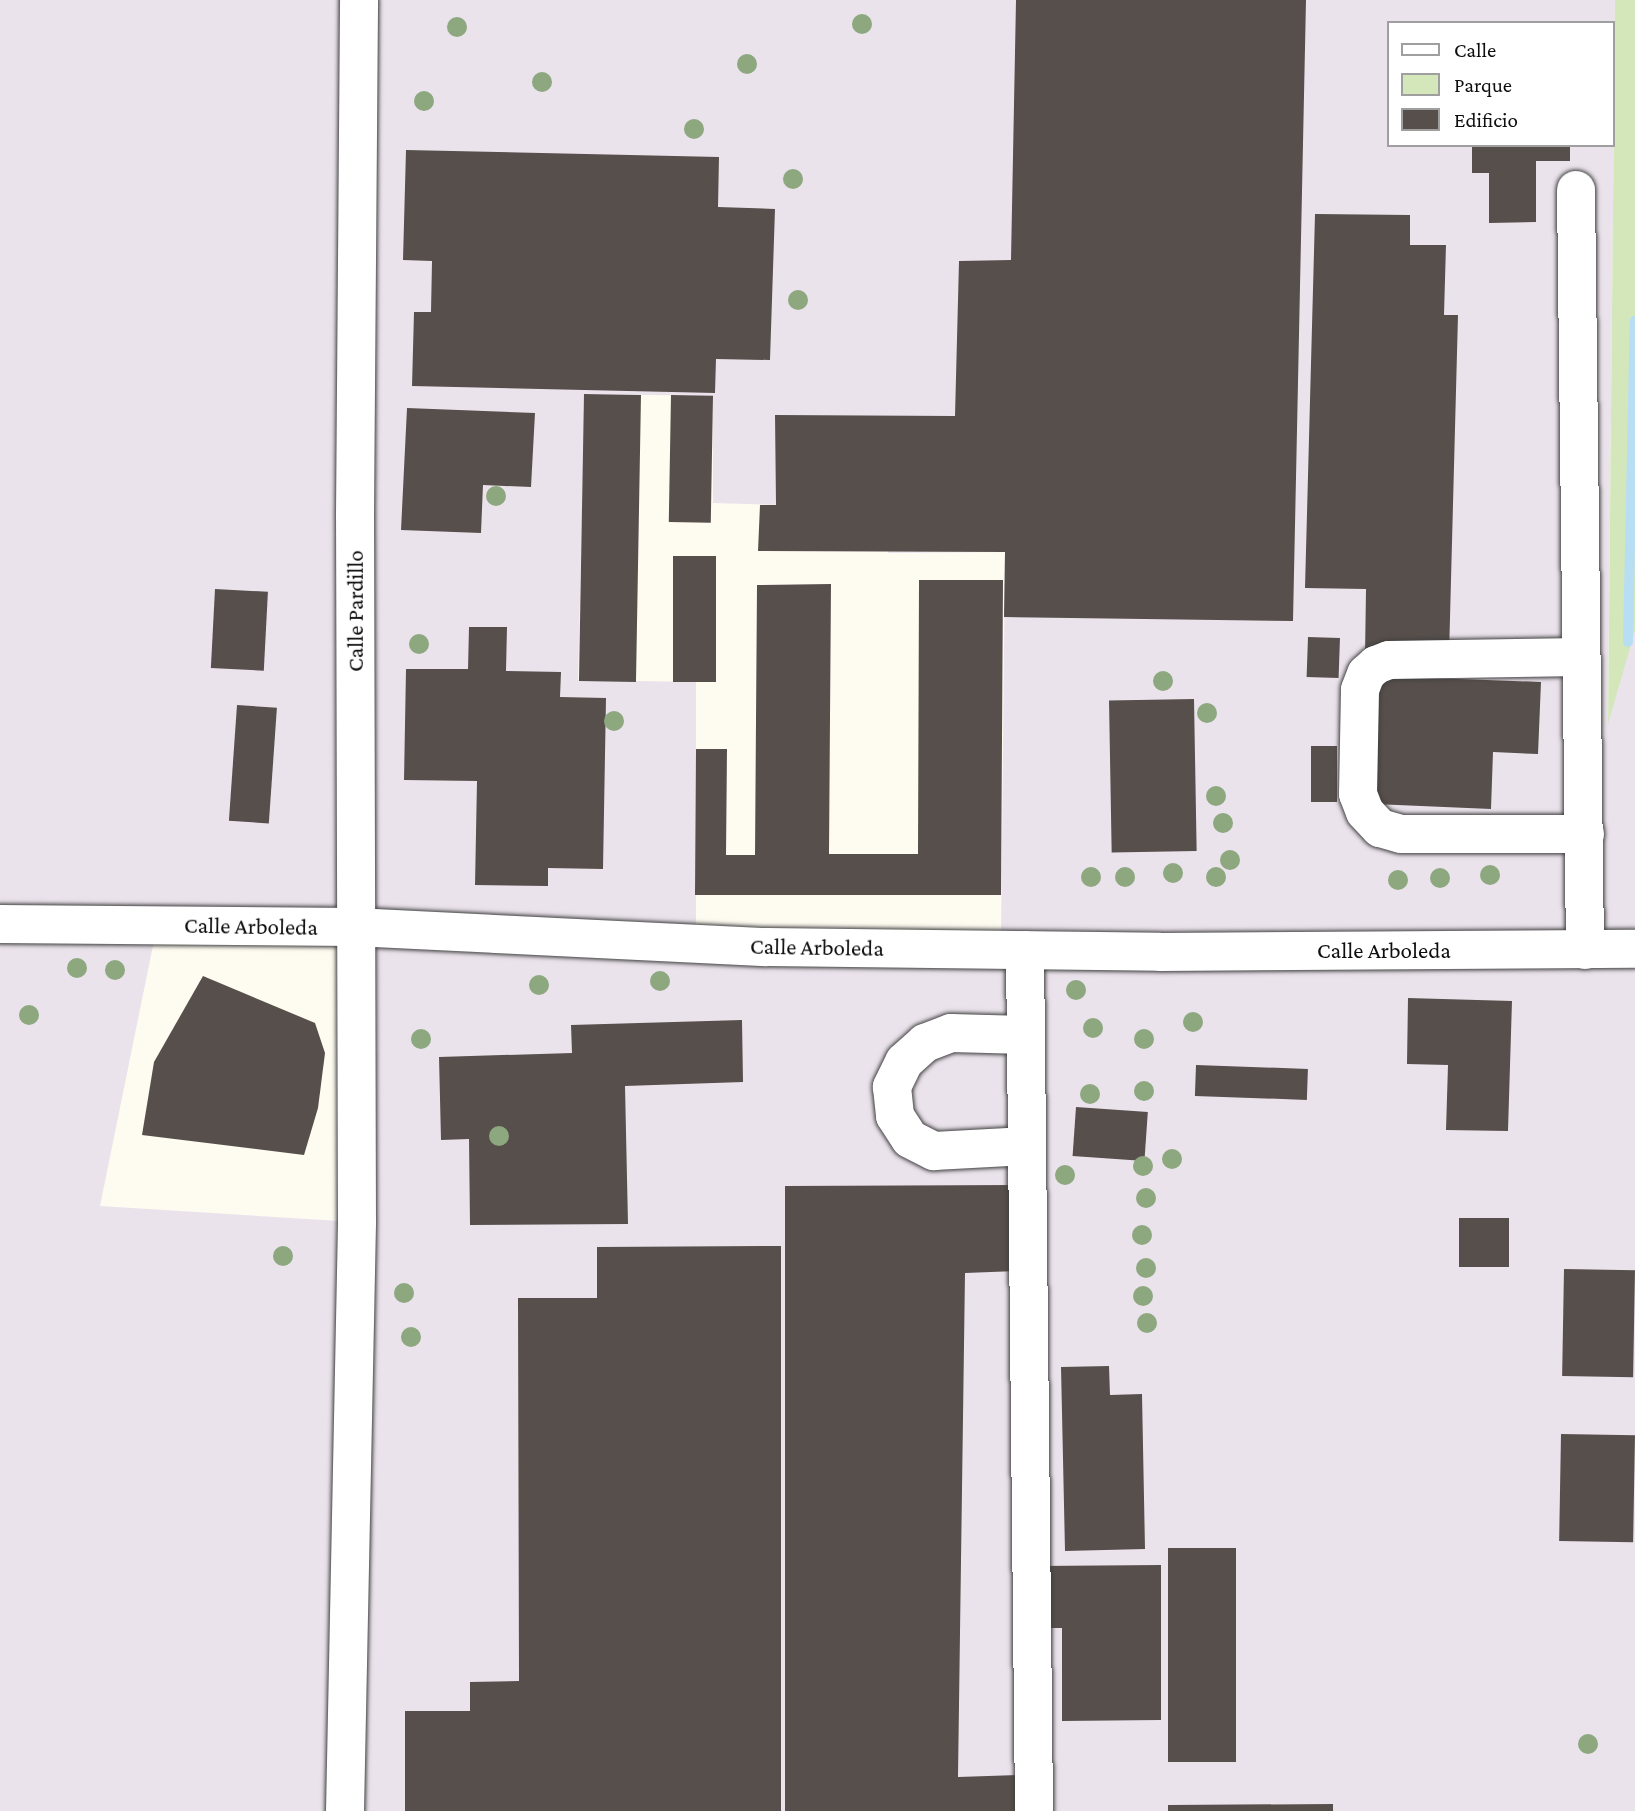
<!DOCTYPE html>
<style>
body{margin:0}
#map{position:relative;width:1635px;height:1811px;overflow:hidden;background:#fefbf1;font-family:"Crimson Pro",serif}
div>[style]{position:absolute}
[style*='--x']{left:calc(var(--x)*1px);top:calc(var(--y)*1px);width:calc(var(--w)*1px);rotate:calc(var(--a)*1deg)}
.industrial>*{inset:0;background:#ebe3ec}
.green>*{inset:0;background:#d3e7bb}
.stream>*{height:10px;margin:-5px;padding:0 5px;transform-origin:5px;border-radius:5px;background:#b8def3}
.building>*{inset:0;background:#574f4b;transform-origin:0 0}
.roads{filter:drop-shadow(0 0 2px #414141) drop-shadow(0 0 2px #414141)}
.minor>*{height:38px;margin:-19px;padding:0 19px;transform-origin:19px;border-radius:19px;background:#fff}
.trees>*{width:20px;height:20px;margin:-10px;border-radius:50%;background:#8da77f}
span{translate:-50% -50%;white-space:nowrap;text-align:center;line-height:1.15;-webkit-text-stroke:7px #fff;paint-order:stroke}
.street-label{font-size:23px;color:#0e0e0e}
.legend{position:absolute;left:1387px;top:21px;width:228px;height:126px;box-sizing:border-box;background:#fff;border:2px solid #9f9f9f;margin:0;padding:9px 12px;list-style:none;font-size:21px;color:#0e0e0e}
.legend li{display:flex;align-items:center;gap:14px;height:35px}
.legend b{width:35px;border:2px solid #9f9f9f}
</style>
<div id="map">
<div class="industrial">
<i style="clip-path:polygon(evenodd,0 0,1615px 0,1608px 720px,1635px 631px,1635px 1811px,0 1811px,0 0,1388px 23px,1612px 23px,1612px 145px,1388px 145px,1388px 23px,0 0,585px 394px,713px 396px,713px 503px,889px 508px,888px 553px,1005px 552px,1001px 937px,696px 934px,696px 682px,578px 680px,585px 394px,0 0,157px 926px,354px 928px,356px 1222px,100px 1206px,157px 926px)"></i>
</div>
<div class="green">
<i style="clip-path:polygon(1615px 0,1635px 0,1635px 631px,1608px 724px)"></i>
</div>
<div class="stream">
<i style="--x:1628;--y:642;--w:321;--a:-88.8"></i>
</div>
<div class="building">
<i style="clip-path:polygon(1016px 0,1306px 0,1293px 621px,1004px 617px,1005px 552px,758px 551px,760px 505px,776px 505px,775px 415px,955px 416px,959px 261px,1011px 260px)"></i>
<i style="clip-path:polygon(1472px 145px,1570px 145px,1570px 161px,1536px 161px,1536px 222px,1489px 223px,1489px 173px,1472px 173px)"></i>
<i style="clip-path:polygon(406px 150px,719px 157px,718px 207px,775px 209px,770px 360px,716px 359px,715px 393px,412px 386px,414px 312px,431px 312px,432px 261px,403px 260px)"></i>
<i style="clip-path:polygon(1315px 214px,1410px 215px,1410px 245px,1446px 245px,1444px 315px,1458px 315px,1449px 656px,1365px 655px,1366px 589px,1305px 588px)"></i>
<i style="left:584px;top:394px;width:57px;height:287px;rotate:1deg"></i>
<i style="left:671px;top:395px;width:42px;height:127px;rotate:1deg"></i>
<i style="clip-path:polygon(407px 408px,535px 413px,531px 487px,483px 485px,481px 533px,401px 530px)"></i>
<i style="left:673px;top:556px;width:43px;height:126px"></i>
<i style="clip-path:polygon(919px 580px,1003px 580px,1001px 895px,695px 895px,696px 749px,727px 749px,726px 855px,755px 855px,757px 585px,831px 584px,829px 854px,918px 854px)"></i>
<i style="left:215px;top:589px;width:53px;height:79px;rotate:3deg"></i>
<i style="clip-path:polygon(469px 627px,507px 627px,506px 671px,561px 672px,560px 697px,606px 698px,603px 869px,548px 868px,548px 886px,475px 885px,477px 781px,404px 780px,406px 669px,468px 669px)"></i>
<i style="left:1308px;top:637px;width:32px;height:40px;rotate:2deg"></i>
<i style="clip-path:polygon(1380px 676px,1541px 682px,1538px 754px,1493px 752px,1491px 809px,1374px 804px)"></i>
<i style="left:1194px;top:699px;width:152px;height:85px;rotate:89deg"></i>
<i style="left:237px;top:705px;width:40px;height:116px;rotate:4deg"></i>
<i style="left:1311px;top:746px;width:26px;height:56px"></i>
<i style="clip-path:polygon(203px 976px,315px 1023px,325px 1053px,318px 1108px,304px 1155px,142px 1135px,154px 1062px)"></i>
<i style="clip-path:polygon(1408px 998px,1512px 1001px,1508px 1131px,1446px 1130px,1448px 1065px,1407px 1064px)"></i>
<i style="clip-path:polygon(742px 1020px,743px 1082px,625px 1086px,628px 1224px,470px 1225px,469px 1139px,441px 1140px,439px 1057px,572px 1053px,571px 1025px)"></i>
<i style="left:1196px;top:1065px;width:112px;height:31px;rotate:2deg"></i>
<i style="left:1076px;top:1107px;width:72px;height:49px;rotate:4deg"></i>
<i style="clip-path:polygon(1016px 1185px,1017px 1271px,965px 1273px,958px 1777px,1021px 1775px,1020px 1811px,785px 1811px,785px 1186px)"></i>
<i style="left:1509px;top:1218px;width:49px;height:50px;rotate:90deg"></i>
<i style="clip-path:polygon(781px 1246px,781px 1811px,405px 1811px,405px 1711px,470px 1711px,470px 1682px,519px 1681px,518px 1298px,597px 1298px,597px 1247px)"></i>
<i style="left:1564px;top:1269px;width:71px;height:107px;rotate:1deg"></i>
<i style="clip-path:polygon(1109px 1366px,1110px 1395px,1142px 1394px,1145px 1549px,1065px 1551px,1061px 1367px)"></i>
<i style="left:1561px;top:1434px;width:74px;height:107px;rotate:1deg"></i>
<i style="left:1236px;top:1548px;width:214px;height:68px;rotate:90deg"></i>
<i style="clip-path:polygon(1161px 1565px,1161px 1720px,1062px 1721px,1062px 1628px,1038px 1628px,1038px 1566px)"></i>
<i style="clip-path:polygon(1333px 1804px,1333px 1811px,1168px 1811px,1168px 1805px)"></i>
</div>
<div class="roads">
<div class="minor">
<i style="--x:1576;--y:190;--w:760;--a:89.32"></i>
<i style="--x:1581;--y:657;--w:192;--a:179.1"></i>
<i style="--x:1389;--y:660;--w:14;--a:159"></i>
<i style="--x:1376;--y:665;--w:13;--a:138"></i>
<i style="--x:1366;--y:674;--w:17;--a:111"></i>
<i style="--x:1360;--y:690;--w:104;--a:91.1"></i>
<i style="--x:1358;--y:794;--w:19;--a:69"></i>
<i style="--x:1365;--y:812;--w:22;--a:47"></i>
<i style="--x:1380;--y:828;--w:22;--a:16"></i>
<i style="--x:1401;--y:834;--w:184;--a:0"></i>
<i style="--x:0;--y:924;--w:354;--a:0.5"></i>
<i style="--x:354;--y:927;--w:413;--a:2.8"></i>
<i style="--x:767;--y:947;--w:393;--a:0.7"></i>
<i style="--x:1160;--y:952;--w:475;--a:-0.4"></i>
<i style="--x:1025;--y:950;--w:861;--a:89.4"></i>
<i style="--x:1025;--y:1035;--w:74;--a:-178.5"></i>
<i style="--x:951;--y:1033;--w:28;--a:159"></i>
<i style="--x:925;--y:1043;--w:28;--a:138"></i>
<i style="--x:904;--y:1062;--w:28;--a:116"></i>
<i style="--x:892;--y:1087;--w:29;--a:84"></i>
<i style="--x:895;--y:1116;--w:27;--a:57"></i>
<i style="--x:910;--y:1139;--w:27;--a:27"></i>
<i style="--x:934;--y:1151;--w:93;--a:-3.1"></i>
<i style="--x:345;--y:1811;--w:589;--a:-88.83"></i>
<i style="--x:357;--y:1222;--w:707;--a:-90.16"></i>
<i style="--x:355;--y:515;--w:515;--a:-89.55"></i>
</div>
</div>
<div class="trees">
<i style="left:862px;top:24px"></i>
<i style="left:457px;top:27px"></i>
<i style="left:747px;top:64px"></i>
<i style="left:542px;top:82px"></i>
<i style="left:424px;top:101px"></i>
<i style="left:694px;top:129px"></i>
<i style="left:793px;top:179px"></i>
<i style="left:798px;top:300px"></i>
<i style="left:496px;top:496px"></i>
<i style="left:419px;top:644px"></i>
<i style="left:1163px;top:681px"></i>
<i style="left:1207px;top:713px"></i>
<i style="left:614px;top:721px"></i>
<i style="left:1216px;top:796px"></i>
<i style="left:1223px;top:823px"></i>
<i style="left:1230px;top:860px"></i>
<i style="left:1173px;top:873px"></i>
<i style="left:1490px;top:875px"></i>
<i style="left:1091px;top:877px"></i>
<i style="left:1125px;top:877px"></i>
<i style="left:1216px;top:877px"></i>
<i style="left:1440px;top:878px"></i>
<i style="left:1398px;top:880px"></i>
<i style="left:77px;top:968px"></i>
<i style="left:115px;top:970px"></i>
<i style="left:660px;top:981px"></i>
<i style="left:539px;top:985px"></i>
<i style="left:1076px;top:990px"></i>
<i style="left:29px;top:1015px"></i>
<i style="left:1193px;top:1022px"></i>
<i style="left:1093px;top:1028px"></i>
<i style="left:421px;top:1039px"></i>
<i style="left:1144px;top:1039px"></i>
<i style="left:1144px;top:1091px"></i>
<i style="left:1090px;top:1094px"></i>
<i style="left:499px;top:1136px"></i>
<i style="left:1172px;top:1159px"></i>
<i style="left:1143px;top:1166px"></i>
<i style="left:1065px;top:1175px"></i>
<i style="left:1146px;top:1198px"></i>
<i style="left:1142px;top:1235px"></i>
<i style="left:283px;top:1256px"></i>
<i style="left:1146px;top:1268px"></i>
<i style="left:404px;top:1293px"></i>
<i style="left:1143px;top:1296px"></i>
<i style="left:1147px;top:1323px"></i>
<i style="left:411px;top:1337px"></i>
<i style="left:1588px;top:1744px"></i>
</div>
<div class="street-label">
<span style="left:355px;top:611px;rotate:-90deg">Calle Pardillo</span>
<span style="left:251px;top:926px;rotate:1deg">Calle Arboleda</span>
<span style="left:817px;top:947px;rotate:1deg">Calle Arboleda</span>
<span style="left:1384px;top:950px">Calle Arboleda</span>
</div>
<ul class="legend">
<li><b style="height:9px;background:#fff"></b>Calle</li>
<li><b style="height:19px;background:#d3e7bb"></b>Parque</li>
<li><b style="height:19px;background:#574f4b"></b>Edificio</li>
</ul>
</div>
